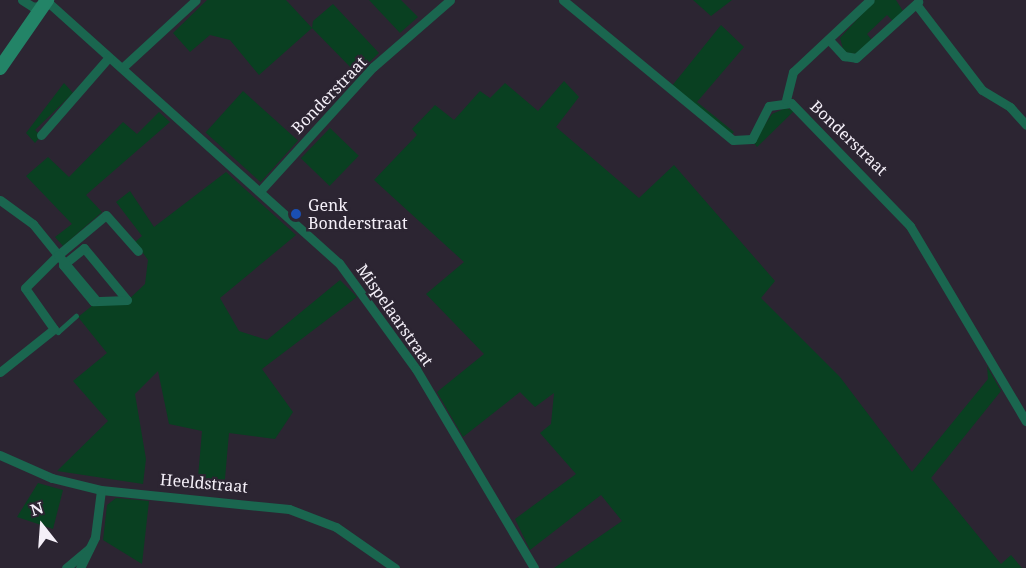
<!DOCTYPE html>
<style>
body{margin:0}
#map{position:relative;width:1026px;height:568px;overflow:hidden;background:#2c2532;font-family:"Noto Serif",serif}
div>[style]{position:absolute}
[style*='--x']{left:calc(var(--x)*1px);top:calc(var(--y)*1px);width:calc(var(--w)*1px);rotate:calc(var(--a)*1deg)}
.green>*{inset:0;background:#094021;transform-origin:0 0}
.lane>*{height:4.5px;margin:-2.25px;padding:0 2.25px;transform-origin:2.25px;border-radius:2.25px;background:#1a664f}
.street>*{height:9px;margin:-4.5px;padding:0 4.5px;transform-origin:4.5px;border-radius:4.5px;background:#1a664f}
.secondary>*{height:14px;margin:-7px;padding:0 7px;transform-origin:7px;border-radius:7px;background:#238467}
.dots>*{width:16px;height:16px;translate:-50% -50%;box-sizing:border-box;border:3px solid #2c2532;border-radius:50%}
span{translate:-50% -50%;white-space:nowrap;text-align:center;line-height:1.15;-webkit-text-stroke:5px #2c2532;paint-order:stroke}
.street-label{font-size:16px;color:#f4eff8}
.poi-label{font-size:16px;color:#f4eff8}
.left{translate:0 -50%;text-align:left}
.north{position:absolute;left:12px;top:496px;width:60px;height:60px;-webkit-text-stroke:4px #2c2532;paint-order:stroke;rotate:343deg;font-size:16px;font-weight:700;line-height:24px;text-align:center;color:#f4eff8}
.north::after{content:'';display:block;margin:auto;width:21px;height:27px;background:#f4eff8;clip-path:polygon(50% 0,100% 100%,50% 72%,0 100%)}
</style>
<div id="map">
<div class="green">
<i style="clip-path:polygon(207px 0,286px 0,312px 28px,313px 21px,333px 4px,379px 53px,357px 74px,312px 28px,259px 75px,230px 40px,210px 35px,190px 52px,173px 33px)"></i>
<i style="clip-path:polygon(369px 0,401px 0,418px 17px,400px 33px)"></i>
<i style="clip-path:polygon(693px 0,732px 0,711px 16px)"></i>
<i style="clip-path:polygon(875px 0,896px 0,903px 11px,893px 21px,887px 15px,867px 34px,872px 40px,857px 54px,844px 52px,840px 38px)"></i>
<i style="clip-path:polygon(721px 25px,744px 47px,697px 102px,734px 132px,731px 135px,671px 87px)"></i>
<i style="clip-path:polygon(564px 81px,579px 97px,556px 127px,639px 198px,674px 165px,775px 281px,761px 298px,840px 377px,912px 472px,988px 379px,987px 366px,1001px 391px,931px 478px,1001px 564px,1011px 555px,1022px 568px,554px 568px,622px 521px,601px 495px,530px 550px,515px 519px,576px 474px,540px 433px,551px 424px,554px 393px,535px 407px,520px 392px,463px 437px,437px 392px,484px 354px,426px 294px,464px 262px,374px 180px,417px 135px,412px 129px,435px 105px,454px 120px,480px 91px,490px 98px,505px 83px,538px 111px)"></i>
<i style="clip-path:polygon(64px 83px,73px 93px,35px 130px,41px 136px,35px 143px,26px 133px)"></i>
<i style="left:243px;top:91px;width:74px;height:56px;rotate:42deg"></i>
<i style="clip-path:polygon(786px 108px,794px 111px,757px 147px,753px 142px,772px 114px)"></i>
<i style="clip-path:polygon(159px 112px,170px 122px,86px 195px,102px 212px,63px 246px,55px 237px,72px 224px,26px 176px,48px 157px,69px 177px,123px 122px,137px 134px)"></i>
<i style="left:330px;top:128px;width:40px;height:42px;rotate:44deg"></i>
<i style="clip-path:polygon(226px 172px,296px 235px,220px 298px,239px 331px,267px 340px,340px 280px,357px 297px,262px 369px,293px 412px,275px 439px,229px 433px,224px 490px,197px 489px,202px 431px,169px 424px,158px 371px,135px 394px,146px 459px,143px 484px,57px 471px,108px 421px,73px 381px,107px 353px,78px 317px,98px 301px,128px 300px,145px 284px,148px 260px,135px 242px,142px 236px,116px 202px,130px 191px,154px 227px)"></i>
<i style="clip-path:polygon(38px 483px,63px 490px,53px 529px,17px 517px)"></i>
<i style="clip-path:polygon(116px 498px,149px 501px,142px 564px,103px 540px,107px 505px)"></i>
</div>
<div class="lane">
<i style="--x:54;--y:329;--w:5;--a:37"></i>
<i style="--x:58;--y:332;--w:24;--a:-42"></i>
</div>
<div class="street">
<i style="--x:22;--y:0;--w:13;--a:32"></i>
<i style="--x:33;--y:7;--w:17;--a:-10"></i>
<i style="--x:50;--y:4;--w:388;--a:41.9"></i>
<i style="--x:339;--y:263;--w:131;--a:54"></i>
<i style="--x:416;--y:369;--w:231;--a:59.3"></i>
<i style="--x:563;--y:0;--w:220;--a:39.5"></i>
<i style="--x:733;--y:140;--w:19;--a:-3"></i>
<i style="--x:752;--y:139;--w:37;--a:-63"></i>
<i style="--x:769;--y:106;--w:22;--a:-8"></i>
<i style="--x:791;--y:103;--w:171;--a:45.9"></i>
<i style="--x:910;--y:226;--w:227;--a:59.3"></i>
<i style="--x:916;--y:4;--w:108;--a:52.5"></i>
<i style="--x:982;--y:90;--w:33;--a:31"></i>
<i style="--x:1010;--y:107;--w:24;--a:48"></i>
<i style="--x:830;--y:41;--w:21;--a:47"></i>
<i style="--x:844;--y:56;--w:12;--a:9"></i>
<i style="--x:856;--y:58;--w:84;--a:-42.1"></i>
<i style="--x:122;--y:68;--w:100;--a:-42.6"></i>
<i style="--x:786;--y:100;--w:29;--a:-76"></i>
<i style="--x:793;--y:72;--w:105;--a:-43.1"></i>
<i style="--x:41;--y:135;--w:103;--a:-48.9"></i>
<i style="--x:260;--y:191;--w:168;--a:-47.7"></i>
<i style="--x:373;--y:67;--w:102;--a:-41"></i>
<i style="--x:0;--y:200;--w:41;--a:36"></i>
<i style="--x:33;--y:224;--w:40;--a:51"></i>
<i style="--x:58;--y:255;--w:62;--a:-39.8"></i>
<i style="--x:106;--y:215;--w:48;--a:48.4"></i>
<i style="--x:84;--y:248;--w:67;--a:50.4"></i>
<i style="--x:127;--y:300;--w:34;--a:178"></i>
<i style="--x:93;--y:301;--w:47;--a:-129.8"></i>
<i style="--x:63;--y:265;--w:27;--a:-39"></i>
<i style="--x:0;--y:372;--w:69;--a:-38.5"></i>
<i style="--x:54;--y:329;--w:50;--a:-125.3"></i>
<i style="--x:25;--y:288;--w:47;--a:-45"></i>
<i style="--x:58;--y:255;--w:57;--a:49.9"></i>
<i style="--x:0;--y:455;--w:57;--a:23.9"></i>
<i style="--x:52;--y:478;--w:50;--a:13.8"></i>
<i style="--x:101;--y:490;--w:189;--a:5.8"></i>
<i style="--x:289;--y:509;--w:50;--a:21"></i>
<i style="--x:336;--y:527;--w:72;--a:34.8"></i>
<i style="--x:66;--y:568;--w:30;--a:-40"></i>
<i style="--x:80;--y:568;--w:34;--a:-64"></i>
<i style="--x:95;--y:537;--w:47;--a:-82.7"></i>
</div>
<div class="secondary">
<i style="--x:0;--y:68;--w:83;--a:-55.3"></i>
</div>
<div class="dots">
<i style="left:296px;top:214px;background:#1a4fb4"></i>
</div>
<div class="street-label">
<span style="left:329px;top:95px;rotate:-46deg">Bonderstraat</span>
<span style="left:849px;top:138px;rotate:44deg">Bonderstraat</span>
<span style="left:395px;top:315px;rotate:55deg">Mispelaarstraat</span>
<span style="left:204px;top:483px;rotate:5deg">Heeldstraat</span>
</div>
<div class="poi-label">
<span class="left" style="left:308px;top:214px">Genk<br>Bonderstraat</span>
</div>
<div class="north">N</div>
</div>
